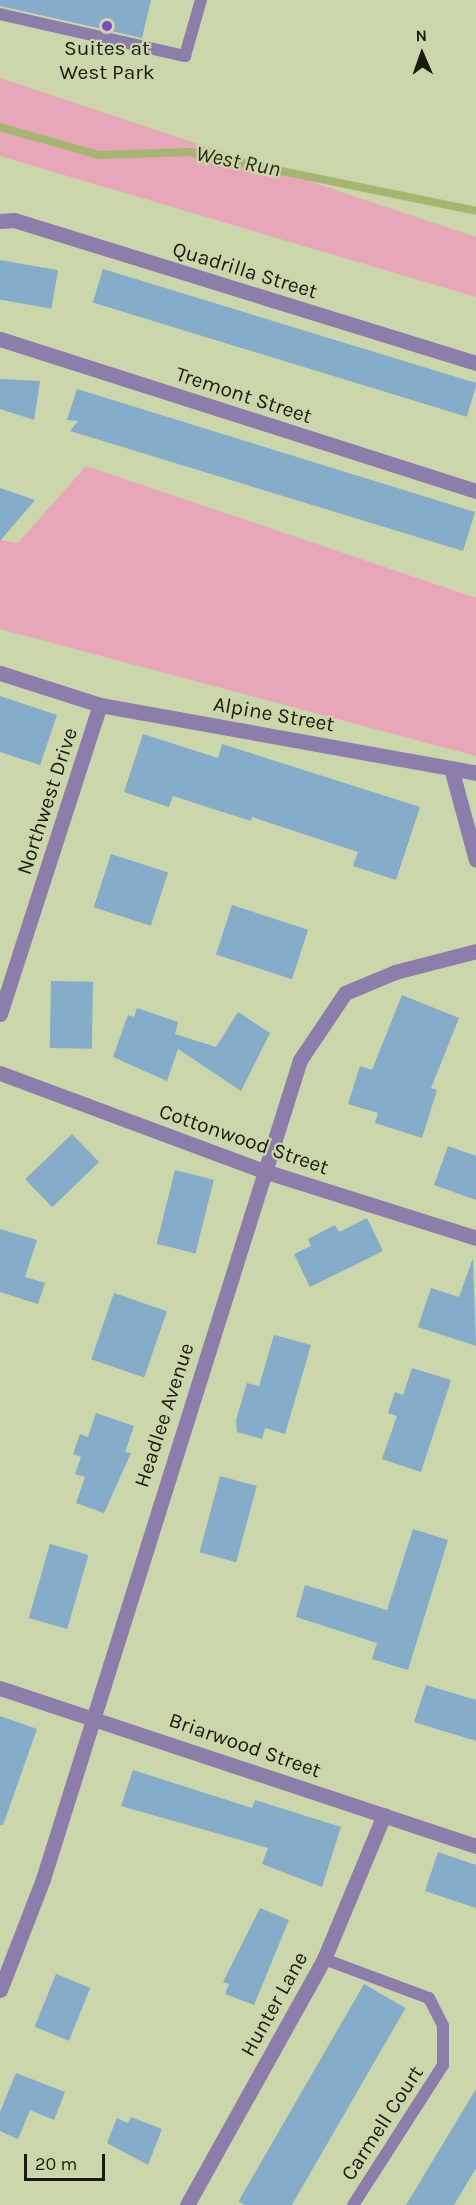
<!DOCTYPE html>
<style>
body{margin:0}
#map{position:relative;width:476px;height:2205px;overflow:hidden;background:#cbd6ab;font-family:Karla,sans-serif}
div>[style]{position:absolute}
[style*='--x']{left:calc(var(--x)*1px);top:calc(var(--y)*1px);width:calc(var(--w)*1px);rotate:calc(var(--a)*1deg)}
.green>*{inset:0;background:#e8a6b9}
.stream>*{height:8px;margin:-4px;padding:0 4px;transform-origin:4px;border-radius:4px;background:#a5b671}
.building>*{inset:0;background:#85acc8;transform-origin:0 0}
.lane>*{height:12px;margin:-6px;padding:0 6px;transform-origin:6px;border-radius:6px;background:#8c7daa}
.street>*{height:15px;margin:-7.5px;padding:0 7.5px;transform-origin:7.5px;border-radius:7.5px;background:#8c7daa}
.dots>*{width:16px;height:16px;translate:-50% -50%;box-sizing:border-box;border:3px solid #cbd6ab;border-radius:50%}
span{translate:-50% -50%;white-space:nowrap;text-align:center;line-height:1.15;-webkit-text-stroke:4.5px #cbd6ab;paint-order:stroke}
.poi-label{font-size:21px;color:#1a1d0d}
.street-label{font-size:21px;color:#1a1d0d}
.water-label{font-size:22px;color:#282f11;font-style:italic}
.north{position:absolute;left:392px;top:24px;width:60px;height:60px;-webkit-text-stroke:4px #cbd6ab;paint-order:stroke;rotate:358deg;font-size:16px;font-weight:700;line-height:24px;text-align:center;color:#1a1d0d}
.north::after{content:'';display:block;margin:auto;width:21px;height:27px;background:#1a1d0d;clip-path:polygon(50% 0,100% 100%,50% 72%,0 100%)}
.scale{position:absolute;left:24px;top:2154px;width:81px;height:27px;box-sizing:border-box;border:3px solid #1a1d0d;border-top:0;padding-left:8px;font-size:18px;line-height:21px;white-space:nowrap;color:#1a1d0d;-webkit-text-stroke:4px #cbd6ab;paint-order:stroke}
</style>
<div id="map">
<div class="green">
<i style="clip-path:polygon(0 78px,476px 237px,476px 297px,0 156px)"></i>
<i style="clip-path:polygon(86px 466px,476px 598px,476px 756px,0 629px,0 540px,18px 543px)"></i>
</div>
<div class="stream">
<i style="--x:0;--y:127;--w:103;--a:15.8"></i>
<i style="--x:99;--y:155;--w:90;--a:-1.9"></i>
<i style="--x:189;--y:152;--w:293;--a:11.6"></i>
</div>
<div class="building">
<i style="clip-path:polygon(0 0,151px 0,142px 38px,0 6px)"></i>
<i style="left:0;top:260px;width:59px;height:39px;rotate:10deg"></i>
<i style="left:103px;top:269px;width:391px;height:35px;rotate:17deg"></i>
<i style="clip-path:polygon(0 379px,40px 381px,34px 420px,0 409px)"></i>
<i style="clip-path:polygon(77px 389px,475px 512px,463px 551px,70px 431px,78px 421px,67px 420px)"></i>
<i style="clip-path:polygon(0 488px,35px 500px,0 541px)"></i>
<i style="clip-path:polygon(0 696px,57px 715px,40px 765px,0 752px)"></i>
<i style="clip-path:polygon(143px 734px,218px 758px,222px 744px,420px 807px,396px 880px,353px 866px,358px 852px,252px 817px,251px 821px,173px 796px,169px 807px,124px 792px)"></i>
<i style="left:111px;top:854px;width:60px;height:56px;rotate:18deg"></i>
<i style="left:232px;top:905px;width:80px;height:52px;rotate:18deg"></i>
<i style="left:51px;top:981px;width:42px;height:67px;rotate:1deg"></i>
<i style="clip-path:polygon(402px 995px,459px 1018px,431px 1088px,437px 1090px,422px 1138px,375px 1123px,378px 1113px,348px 1104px,360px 1066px,372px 1070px)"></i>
<i style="clip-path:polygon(137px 1008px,178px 1022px,175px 1034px,216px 1047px,238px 1012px,270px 1033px,241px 1091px,178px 1049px,167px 1081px,113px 1057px,128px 1015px,134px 1017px)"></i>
<i style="left:72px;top:1134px;width:39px;height:65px;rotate:46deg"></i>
<i style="clip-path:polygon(448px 1146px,476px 1156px,476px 1200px,434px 1185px)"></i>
<i style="left:175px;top:1170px;width:40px;height:76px;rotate:14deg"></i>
<i style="clip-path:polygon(367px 1218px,383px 1251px,310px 1287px,294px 1254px,311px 1246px,308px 1239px,335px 1225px,339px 1232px)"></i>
<i style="clip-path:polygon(0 1229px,37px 1240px,25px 1277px,45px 1283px,38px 1304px,0 1292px)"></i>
<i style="clip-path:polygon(473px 1258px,476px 1346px,418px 1327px,431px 1288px,459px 1297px)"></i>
<i style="left:114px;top:1293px;width:56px;height:70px;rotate:19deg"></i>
<i style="clip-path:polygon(274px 1335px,311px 1345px,285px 1434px,265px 1428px,262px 1439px,237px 1432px,236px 1420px,247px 1383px,259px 1386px)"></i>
<i style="clip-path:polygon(412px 1368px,451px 1380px,421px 1472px,382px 1459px,397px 1416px,388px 1413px,395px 1392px,403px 1395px)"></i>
<i style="clip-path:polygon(96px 1413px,134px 1426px,125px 1452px,131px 1453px,104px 1513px,76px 1503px,85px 1477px,75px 1474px,81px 1457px,73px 1454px,80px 1434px,88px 1437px)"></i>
<i style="left:220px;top:1476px;width:38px;height:79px;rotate:15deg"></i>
<i style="clip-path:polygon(413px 1529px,448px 1540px,408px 1670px,372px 1659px,377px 1643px,296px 1617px,305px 1585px,387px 1610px)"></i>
<i style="left:50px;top:1544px;width:40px;height:77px;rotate:16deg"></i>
<i style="clip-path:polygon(426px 1685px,476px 1700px,476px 1741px,414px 1722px)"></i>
<i style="clip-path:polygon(0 1716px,37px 1729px,3px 1825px,0 1825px)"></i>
<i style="clip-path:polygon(133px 1770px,252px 1808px,255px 1800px,341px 1827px,322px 1887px,262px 1864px,268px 1848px,121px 1806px)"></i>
<i style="clip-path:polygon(438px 1852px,476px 1865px,476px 1908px,425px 1891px)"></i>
<i style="clip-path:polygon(260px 1908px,289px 1920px,254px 2005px,225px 1994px,229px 1984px,223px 1982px)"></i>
<i style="left:56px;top:1974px;width:37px;height:57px;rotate:22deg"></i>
<i style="left:364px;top:1984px;width:48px;height:251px;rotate:30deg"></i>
<i style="clip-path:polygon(16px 2073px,65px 2092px,54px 2120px,30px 2110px,18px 2139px,0 2131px,0 2112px)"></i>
<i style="clip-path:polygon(476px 2089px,476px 2168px,454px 2205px,406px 2205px)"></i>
<i style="clip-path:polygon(131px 2117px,162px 2129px,148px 2165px,107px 2143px,117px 2118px,128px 2123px)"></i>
</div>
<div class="lane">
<i style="--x:0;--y:14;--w:190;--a:12.8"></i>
<i style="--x:185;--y:56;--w:58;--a:-74.1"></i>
<i style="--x:324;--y:1959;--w:112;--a:20.4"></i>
<i style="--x:429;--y:1998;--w:31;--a:63"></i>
<i style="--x:443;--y:2026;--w:39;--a:90"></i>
<i style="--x:443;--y:2065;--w:166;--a:122.7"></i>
</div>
<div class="street">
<i style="--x:0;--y:221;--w:14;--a:-4"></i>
<i style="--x:14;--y:220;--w:484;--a:17.2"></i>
<i style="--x:0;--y:339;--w:500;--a:17.7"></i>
<i style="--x:0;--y:673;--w:105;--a:17.7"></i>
<i style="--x:100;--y:705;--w:357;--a:10.2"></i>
<i style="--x:451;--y:768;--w:95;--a:74.8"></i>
<i style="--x:451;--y:768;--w:25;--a:11"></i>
<i style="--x:0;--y:1014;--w:325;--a:-72.1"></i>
<i style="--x:0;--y:1073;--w:282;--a:20.4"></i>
<i style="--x:264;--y:1171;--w:222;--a:17.5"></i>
<i style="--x:0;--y:1688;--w:502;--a:18.36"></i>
<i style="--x:0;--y:1990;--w:119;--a:-68.8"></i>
<i style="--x:43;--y:1879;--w:858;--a:-72.58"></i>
<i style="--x:300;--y:1060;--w:81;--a:-56.1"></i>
<i style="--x:345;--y:993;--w:54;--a:-22.8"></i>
<i style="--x:395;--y:972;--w:84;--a:-14.5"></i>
<i style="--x:187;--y:2205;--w:282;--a:-60.9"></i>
<i style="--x:324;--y:1959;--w:156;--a:-67.4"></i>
</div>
<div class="dots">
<i style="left:107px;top:26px;background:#7c49c1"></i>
</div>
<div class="poi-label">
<span style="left:107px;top:60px">Suites at<br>West Park</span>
</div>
<div class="street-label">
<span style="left:245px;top:270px;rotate:17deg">Quadrilla Street</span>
<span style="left:244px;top:395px;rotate:18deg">Tremont Street</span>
<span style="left:274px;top:714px;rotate:10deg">Alpine Street</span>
<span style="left:47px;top:801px;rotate:-72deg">Northwest Drive</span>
<span style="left:244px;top:1139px;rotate:19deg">Cottonwood Street</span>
<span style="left:164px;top:1415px;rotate:-72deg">Headlee Avenue</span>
<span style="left:245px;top:1745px;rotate:19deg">Briarwood Street</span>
<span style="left:274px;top:2004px;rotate:-61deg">Hunter Lane</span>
<span style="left:382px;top:2123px;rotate:-57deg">Carmell Court</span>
</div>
<div class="water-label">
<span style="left:238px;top:162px;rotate:11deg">West Run</span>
</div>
<div class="north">N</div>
<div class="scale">20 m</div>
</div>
